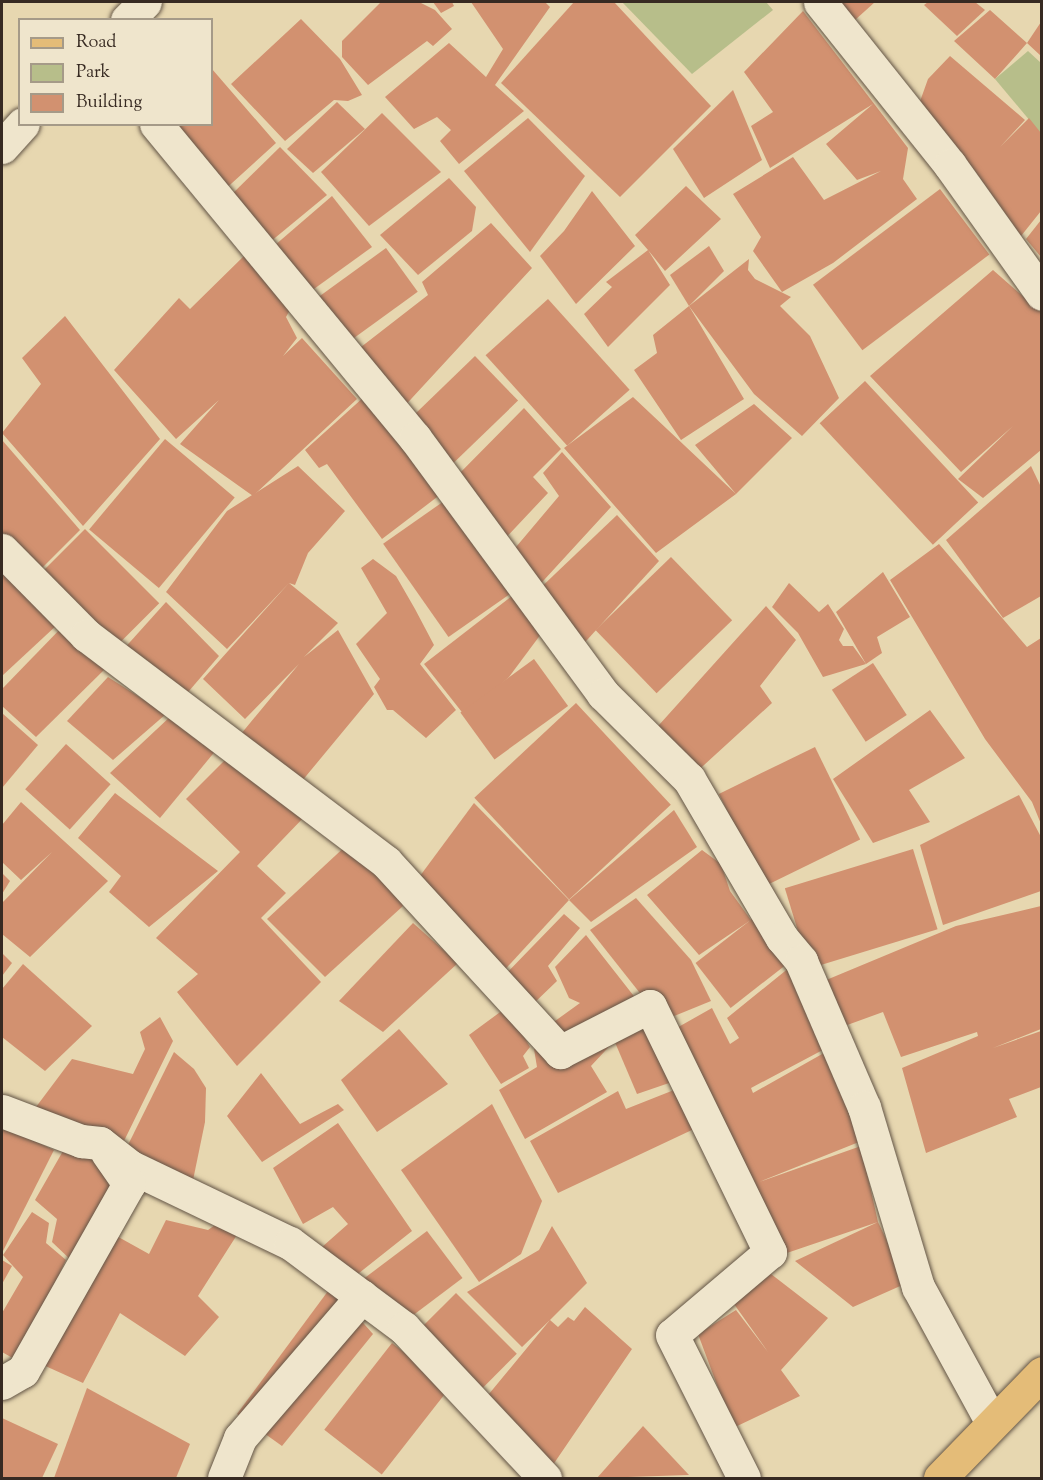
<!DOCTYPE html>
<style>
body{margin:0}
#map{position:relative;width:1043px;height:1480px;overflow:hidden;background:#e7d7b0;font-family:"Sorts Mill Goudy",serif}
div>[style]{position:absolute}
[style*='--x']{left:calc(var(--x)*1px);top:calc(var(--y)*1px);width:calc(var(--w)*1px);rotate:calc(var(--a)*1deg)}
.green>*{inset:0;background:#b7be8a}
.building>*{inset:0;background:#d29170;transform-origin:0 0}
.roads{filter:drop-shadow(0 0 2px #635546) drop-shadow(0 0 2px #635546)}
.minor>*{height:33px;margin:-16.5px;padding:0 16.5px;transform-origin:16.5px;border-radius:16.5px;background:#efe5cc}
.major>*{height:33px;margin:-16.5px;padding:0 16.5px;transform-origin:16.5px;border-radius:16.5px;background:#e4bc78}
span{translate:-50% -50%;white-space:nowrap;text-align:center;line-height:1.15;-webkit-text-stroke:4.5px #efe5cc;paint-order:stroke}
.frame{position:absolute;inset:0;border:3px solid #372a22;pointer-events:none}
.legend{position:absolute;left:18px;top:18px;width:195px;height:108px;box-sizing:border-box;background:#efe5cc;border:2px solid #a59a88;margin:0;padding:8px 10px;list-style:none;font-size:18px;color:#372a22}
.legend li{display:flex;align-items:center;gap:12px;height:30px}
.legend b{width:30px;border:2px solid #a59a88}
</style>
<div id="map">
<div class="green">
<i style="clip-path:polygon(622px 2px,766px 2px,773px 10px,692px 74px)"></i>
<i style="clip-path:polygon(1028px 51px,1041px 63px,1041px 134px,995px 79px)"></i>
</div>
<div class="building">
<i style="clip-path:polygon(381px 2px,419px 2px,435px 10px,452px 29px,433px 46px,427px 41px,368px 85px,342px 57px,342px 41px)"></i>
<i style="clip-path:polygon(433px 2px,452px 2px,454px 6px,441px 13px)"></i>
<i style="clip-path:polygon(471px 2px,545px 2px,550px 7px,495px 85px,524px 111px,459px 164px,440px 141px,451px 130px,437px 117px,414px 129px,385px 97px,449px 43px,486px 77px,503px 49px)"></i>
<i style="clip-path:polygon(574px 2px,614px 2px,711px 106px,620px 197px,501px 83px)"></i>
<i style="clip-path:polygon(839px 2px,875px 2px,855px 20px)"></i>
<i style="clip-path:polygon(928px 2px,975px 2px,985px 10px,957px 36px,924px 5px)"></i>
<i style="clip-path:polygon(990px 10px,1027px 43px,1041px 22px,1041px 56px,1027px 43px,995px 79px,954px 41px)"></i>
<i style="clip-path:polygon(803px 11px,908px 148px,903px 179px,917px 199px,833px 263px,782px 292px,753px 251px,761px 237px,733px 194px,793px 157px,824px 200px,881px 171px,857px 180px,826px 144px,873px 104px,770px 168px,751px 126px,773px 112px,744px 72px)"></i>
<i style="clip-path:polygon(301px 19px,340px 59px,362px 95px,348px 101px,334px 100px,285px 141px,231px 84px)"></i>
<i style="clip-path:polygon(950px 56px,1025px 120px,1000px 147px,1029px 118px,1041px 133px,1041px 211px,1021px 236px,975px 171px,918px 107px,928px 79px)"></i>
<i style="clip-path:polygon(212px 69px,276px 143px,221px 193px,164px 124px,212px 124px)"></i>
<i style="clip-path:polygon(733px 90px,762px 160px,704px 198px,673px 149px)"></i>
<i style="clip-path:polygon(337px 102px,365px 129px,313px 173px,287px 149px)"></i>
<i style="clip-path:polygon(382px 113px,441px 172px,369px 226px,321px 172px)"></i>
<i style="clip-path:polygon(528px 118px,585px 176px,530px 252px,464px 171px)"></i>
<i style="clip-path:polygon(280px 147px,327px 195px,264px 247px,227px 199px)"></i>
<i style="clip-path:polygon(449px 178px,476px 207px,472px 231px,418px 275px,380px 235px)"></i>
<i style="clip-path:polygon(686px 186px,721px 219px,665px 271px,648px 250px,670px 285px,608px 347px,584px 314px,612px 287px,606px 282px,648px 250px,635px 235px)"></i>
<i style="left:940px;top:189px;width:82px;height:159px;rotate:53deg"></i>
<i style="clip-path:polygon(592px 191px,635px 246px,576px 304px,540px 256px,564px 231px)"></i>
<i style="clip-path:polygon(332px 196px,372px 247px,307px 294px,267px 252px)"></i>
<i style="clip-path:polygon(1041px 220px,1041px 257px,1026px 239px)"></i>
<i style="clip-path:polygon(491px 223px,532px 268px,400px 411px,352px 354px,428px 295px,422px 282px)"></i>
<i style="clip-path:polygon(709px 246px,724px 271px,689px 306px,670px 275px)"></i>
<i style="left:386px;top:248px;width:54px;height:89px;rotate:54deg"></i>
<i style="clip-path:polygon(246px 254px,295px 301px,286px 317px,297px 338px,283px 356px,302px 338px,357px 399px,253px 496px,180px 444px,219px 400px,176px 439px,114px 370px,179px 298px,190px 309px)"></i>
<i style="clip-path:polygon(749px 259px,748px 270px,755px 279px,791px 297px,780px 306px,810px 336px,839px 398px,802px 436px,754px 394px,689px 306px)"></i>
<i style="clip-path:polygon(993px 270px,1041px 312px,1041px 450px,983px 498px,958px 479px,1013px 426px,961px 472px,870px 376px)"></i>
<i style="left:548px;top:299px;width:122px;height:84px;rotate:48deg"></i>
<i style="clip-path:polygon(689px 306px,744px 399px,681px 440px,634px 370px,657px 353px,653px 335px)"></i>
<i style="clip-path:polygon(65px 316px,160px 439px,83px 526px,2px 433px,41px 384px,22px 358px)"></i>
<i style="left:475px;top:356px;width:62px;height:92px;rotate:46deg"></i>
<i style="left:865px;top:381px;width:166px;height:62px;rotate:47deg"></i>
<i style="clip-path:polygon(365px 396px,445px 491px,382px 539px,327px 464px,319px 468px,305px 450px)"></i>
<i style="clip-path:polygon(633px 397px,736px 494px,695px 445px,754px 404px,792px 438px,736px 494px,656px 553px,564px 448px)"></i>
<i style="clip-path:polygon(524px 408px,561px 449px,533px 477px,548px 493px,499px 545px,451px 482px)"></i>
<i style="left:165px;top:439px;width:91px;height:118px;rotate:40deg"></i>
<i style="clip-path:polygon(2px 440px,80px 530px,33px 577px,2px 544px)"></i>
<i style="clip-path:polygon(562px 452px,611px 507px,533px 592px,506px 559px,559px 496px,543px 473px)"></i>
<i style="clip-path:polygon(298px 466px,345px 511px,308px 553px,295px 585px,289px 583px,338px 623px,304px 657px,338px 630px,374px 694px,297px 787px,236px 740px,299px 664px,245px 719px,203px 679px,289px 583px,227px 649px,166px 592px,227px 511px)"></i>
<i style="clip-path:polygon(1031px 466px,1041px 487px,1041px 596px,1003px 618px,946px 540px)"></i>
<i style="left:447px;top:499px;width:114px;height:78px;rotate:55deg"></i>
<i style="clip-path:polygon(617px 515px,659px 561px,577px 651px,534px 594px)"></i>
<i style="left:85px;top:529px;width:105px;height:64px;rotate:45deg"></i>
<i style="clip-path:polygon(939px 544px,1027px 647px,1041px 638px,1041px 824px,1032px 802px,985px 739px,890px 580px)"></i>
<i style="left:671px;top:557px;width:88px;height:105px;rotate:46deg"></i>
<i style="clip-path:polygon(373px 559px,396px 576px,415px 609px,434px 645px,420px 664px,456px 710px,426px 738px,393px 710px,387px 710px,374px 687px,380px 679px,356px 644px,387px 613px,361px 568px)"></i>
<i style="clip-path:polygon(2px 563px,58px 624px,2px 676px)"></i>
<i style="clip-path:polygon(883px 572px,910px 617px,877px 637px,882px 653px,866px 664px,836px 612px)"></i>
<i style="clip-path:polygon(789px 583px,819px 612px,828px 604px,844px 629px,839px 640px,843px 646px,853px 646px,866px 664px,823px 677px,798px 633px,772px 607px)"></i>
<i style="clip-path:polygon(517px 592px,541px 634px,509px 677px,465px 716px,424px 664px)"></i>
<i style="clip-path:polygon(166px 602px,219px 656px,183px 698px,121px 652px)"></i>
<i style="clip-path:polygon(766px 606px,796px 640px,760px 686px,772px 703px,692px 776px,650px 735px)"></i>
<i style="clip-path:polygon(66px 623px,108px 666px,36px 737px,2px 706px,2px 689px)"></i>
<i style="left:534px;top:659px;width:58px;height:91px;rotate:54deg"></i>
<i style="left:873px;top:663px;width:62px;height:49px;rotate:57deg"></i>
<i style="clip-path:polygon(108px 677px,166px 714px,113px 760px,67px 721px)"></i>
<i style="left:576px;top:703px;width:139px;height:139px;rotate:47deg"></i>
<i style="clip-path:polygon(930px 710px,965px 758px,909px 790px,930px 822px,873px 843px,833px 779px)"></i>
<i style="clip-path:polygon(2px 713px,38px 745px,2px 788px)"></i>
<i style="clip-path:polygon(172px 715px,217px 749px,160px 818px,110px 773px)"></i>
<i style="left:66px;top:744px;width:60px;height:61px;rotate:42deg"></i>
<i style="left:815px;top:747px;width:103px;height:107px;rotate:64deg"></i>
<i style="clip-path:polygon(231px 754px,307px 814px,257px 866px,286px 893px,261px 918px,321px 982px,237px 1066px,177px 992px,198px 974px,156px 938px,240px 852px,186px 799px)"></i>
<i style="clip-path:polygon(115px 793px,218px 871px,149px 927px,109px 892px,121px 876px,78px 838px)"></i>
<i style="clip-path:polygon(1019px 795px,1041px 837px,1041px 891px,943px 925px,920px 845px)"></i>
<i style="clip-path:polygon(21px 802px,108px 881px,30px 957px,2px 934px,2px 903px,52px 852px,21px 880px,2px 862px,2px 825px)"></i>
<i style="clip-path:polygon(474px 803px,569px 900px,498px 977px,417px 880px)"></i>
<i style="clip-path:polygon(674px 810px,697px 847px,591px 922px,569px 900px)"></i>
<i style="clip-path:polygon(350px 842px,399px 890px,403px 906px,325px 977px,267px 919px)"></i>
<i style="left:913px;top:849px;width:84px;height:134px;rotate:73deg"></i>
<i style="clip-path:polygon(702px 850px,721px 864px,730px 891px,751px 920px,699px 955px,647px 895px)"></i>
<i style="clip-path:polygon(2px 873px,10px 881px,2px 894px)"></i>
<i style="clip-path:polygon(636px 898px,691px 960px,711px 1001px,662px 1021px,590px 930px)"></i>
<i style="clip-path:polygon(1041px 906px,1041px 1029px,993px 1048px,1041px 1031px,1041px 1087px,1009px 1099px,1017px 1117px,926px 1153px,902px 1068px,978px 1036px,977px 1032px,901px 1057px,883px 1012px,839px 1028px,819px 983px,956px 926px)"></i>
<i style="clip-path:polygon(564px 914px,580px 928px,548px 966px,557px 981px,531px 1006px,503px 977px)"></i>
<i style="left:757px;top:915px;width:57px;height:78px;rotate:52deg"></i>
<i style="clip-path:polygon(413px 923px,458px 963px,383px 1032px,339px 1001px)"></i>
<i style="clip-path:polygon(586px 935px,644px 1009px,591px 1066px,607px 1092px,525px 1139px,499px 1090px,537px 1067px,534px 1049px,545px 1045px,560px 1049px,544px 1029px,580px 1003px,569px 998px,555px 967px)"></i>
<i style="clip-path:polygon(2px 953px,12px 963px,2px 976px)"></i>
<i style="clip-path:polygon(795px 963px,834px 1044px,751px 1088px,753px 1093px,831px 1049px,864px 1140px,759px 1182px,861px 1146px,878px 1222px,907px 1283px,853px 1307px,795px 1261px,878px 1222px,781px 1255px,666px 1034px,712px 1008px,730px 1044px,739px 1038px,727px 1018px)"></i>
<i style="clip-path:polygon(23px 964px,92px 1026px,45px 1071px,2px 1037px,2px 989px)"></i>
<i style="clip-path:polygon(507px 1007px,530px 1047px,523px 1056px,529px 1068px,501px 1084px,469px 1035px)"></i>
<i style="clip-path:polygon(647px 1012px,672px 1082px,637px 1094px,611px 1033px)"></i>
<i style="clip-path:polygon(160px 1017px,173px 1041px,123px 1143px,36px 1107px,72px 1059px,133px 1074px,145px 1049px,140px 1032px)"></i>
<i style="clip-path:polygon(399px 1029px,448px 1084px,377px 1132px,341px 1080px)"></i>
<i style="clip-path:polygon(174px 1052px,194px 1069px,206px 1088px,205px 1122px,192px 1185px,125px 1151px)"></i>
<i style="clip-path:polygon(261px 1073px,300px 1124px,338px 1104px,344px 1110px,262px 1162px,227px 1116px)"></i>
<i style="clip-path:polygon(674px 1090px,694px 1129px,558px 1193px,530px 1141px,618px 1091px,626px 1109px)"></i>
<i style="clip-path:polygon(492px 1104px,542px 1201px,521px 1254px,479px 1282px,401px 1170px)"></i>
<i style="clip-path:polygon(338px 1123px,412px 1231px,349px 1281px,313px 1255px,348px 1224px,333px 1207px,303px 1224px,273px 1168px)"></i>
<i style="clip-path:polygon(2px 1126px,54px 1150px,2px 1253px)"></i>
<i style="clip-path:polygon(67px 1144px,117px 1174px,73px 1262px,52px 1242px,57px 1219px,35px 1200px)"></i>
<i style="clip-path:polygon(32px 1212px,49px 1223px,46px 1243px,66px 1260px,18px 1361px,2px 1352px,2px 1313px,23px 1277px,3px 1255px)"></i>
<i style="clip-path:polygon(225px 1218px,242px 1227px,198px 1296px,219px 1317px,185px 1356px,120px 1313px,83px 1383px,41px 1364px,104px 1229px,149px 1254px,166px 1220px,208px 1230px)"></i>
<i style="clip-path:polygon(552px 1226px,587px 1283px,550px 1320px,558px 1327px,568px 1317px,574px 1321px,585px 1307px,632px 1349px,544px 1478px,484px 1400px,550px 1320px,522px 1347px,467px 1292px,539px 1250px)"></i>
<i style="left:427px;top:1231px;width:59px;height:81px;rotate:53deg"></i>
<i style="clip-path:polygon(2px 1260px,12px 1266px,2px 1284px)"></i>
<i style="clip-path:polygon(771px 1274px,828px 1318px,781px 1370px,800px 1396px,733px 1428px,698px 1334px,736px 1310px,768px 1352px,734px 1304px)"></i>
<i style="clip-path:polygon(331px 1287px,373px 1334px,282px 1446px,237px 1414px)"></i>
<i style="left:456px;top:1293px;width:86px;height:62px;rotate:45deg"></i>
<i style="left:392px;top:1343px;width:73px;height:110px;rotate:38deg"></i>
<i style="clip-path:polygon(87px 1388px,190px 1444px,176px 1478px,54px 1478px)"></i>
<i style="clip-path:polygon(2px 1418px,58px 1444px,42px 1478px,2px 1478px)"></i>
<i style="clip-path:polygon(643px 1426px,689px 1475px,597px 1478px)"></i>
</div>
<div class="roads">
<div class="minor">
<i style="--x:820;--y:2;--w:208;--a:51.4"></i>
<i style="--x:950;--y:165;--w:158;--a:54.5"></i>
<i style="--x:127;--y:20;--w:25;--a:-45"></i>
<i style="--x:156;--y:124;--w:407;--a:50.5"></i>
<i style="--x:415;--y:438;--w:318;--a:53.7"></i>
<i style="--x:603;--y:694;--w:121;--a:44.7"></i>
<i style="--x:689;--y:779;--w:184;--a:59.7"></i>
<i style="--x:782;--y:938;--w:30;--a:50"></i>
<i style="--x:801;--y:961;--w:159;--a:66.7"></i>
<i style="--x:864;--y:1107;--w:188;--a:73.3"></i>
<i style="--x:918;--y:1287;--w:155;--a:61.4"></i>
<i style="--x:2;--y:147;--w:31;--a:-48"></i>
<i style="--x:2;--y:550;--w:120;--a:45.3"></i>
<i style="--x:86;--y:635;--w:376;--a:37.1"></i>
<i style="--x:386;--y:862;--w:258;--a:47.5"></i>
<i style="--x:560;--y:1052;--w:101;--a:-27.1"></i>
<i style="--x:650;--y:1006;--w:274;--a:64"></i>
<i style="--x:770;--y:1252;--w:128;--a:139.7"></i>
<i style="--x:672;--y:1335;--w:160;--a:63.3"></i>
<i style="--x:2;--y:1111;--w:85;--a:20.8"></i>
<i style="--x:81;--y:1141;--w:19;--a:6"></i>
<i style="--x:100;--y:1143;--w:37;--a:38"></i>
<i style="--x:129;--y:1166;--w:178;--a:25.6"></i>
<i style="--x:290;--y:1243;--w:142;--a:36.7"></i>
<i style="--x:404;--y:1328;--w:206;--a:46.8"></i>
<i style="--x:2;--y:1383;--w:24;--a:-30"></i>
<i style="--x:23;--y:1371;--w:215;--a:-60.5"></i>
<i style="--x:129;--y:1184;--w:38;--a:-125"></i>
<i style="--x:224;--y:1478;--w:43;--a:-68.2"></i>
<i style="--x:240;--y:1438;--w:187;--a:-49.3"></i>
</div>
<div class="major">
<i style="--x:940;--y:1478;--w:146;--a:-45.8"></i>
</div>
</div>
<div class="frame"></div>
<ul class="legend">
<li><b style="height:8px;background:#e4bc78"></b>Road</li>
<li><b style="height:16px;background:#b7be8a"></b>Park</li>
<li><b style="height:16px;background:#d29170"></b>Building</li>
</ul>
</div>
